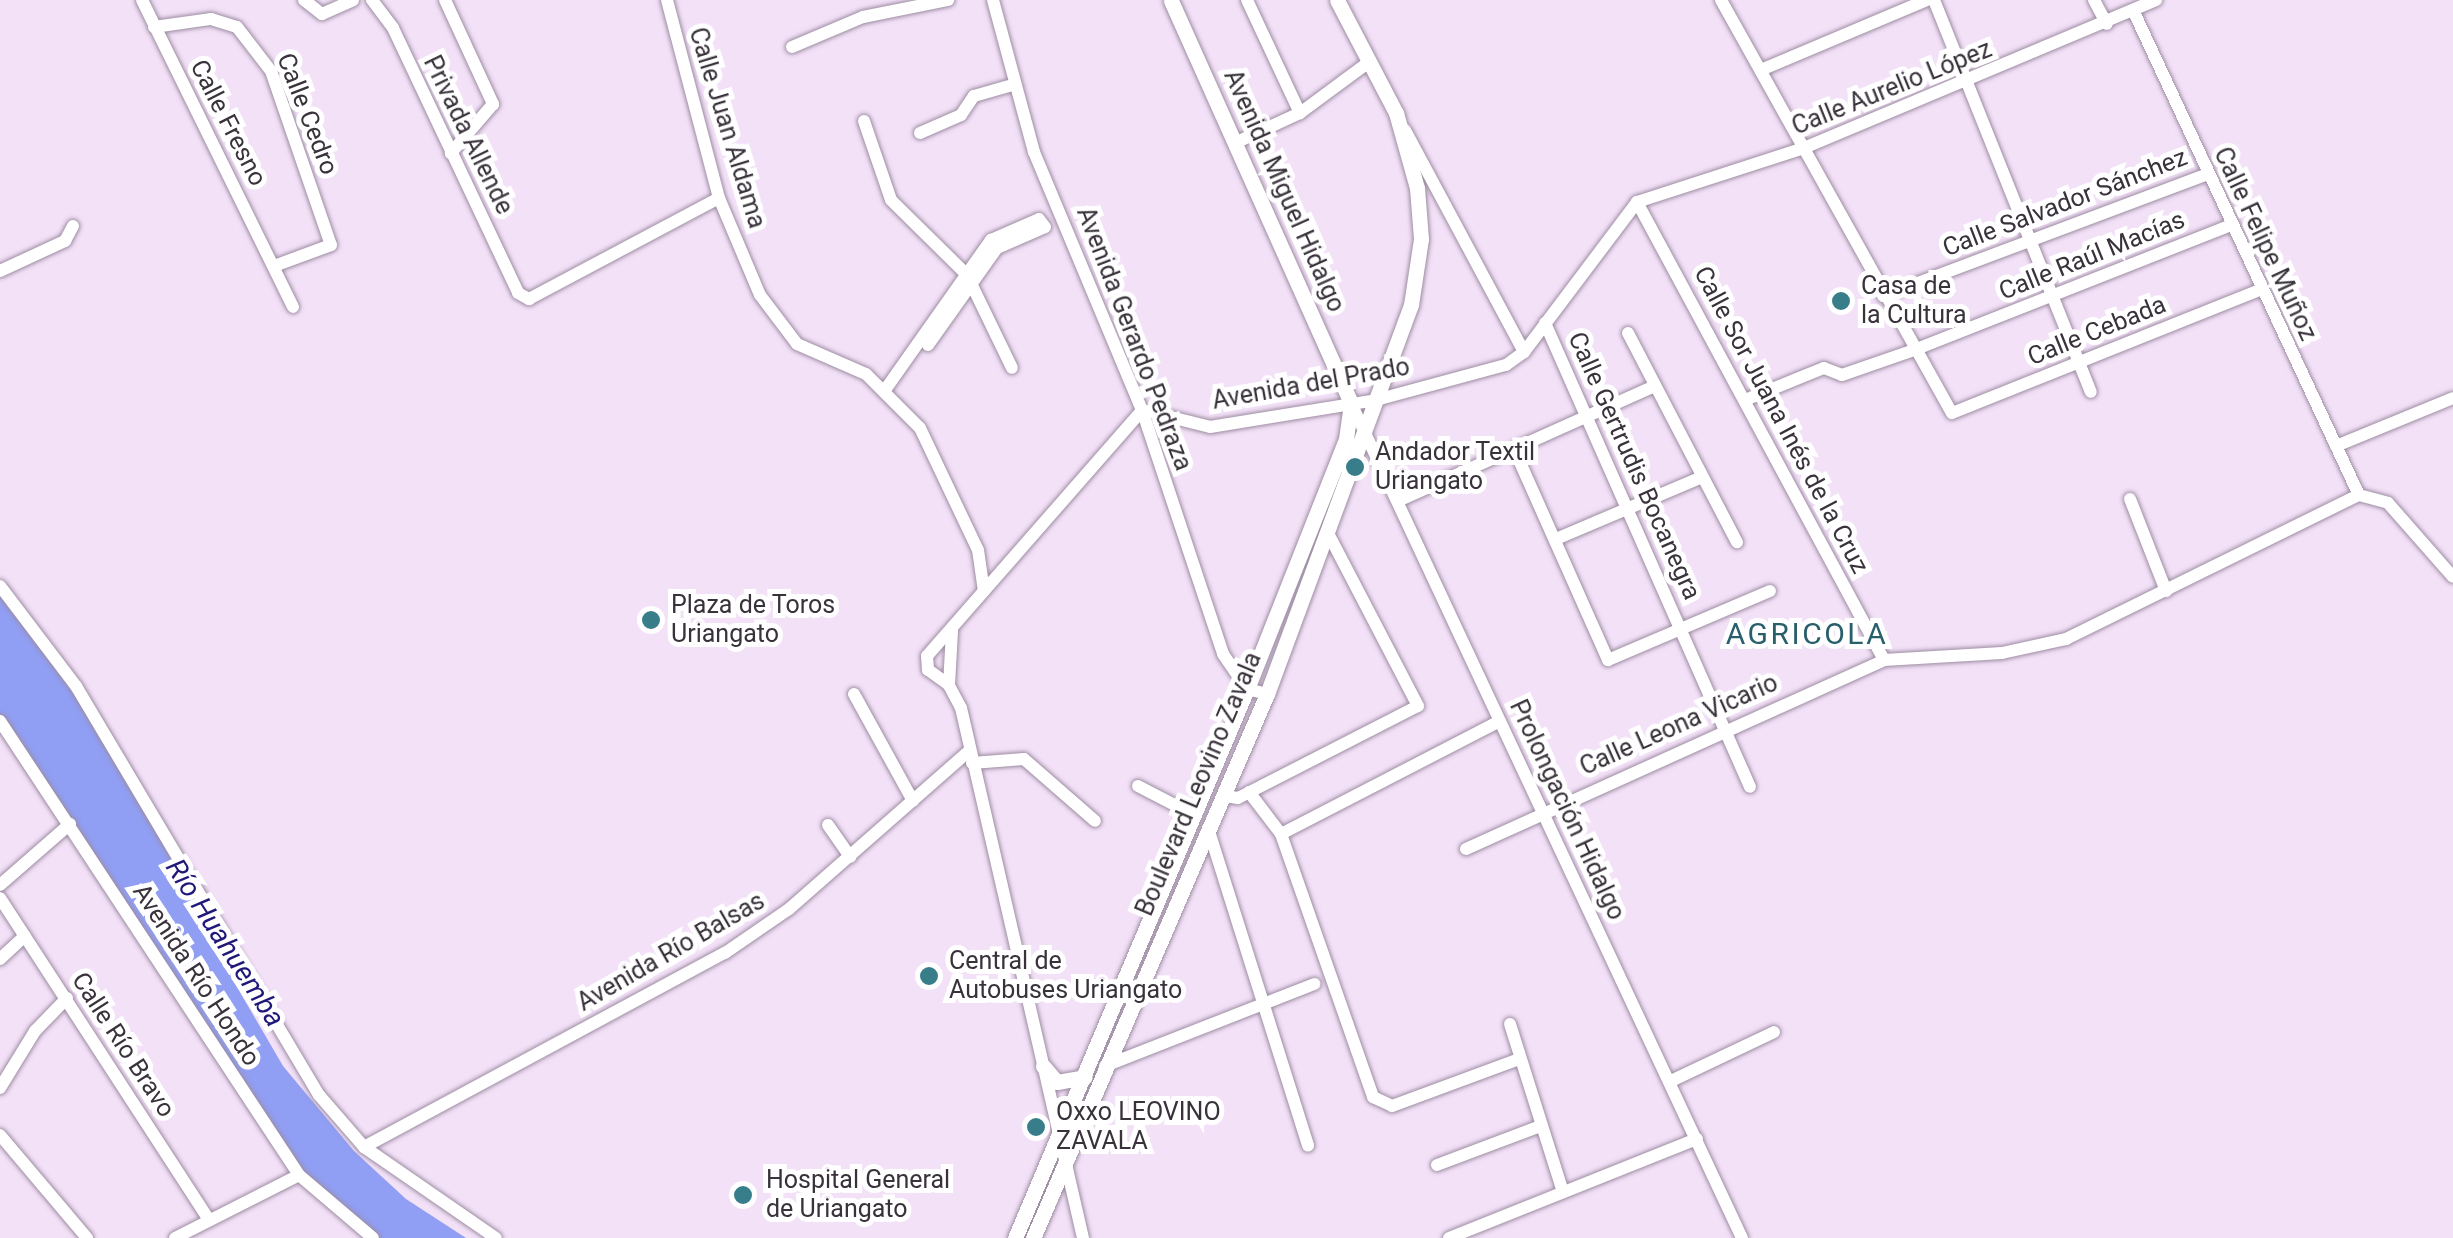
<!DOCTYPE html>
<meta charset="utf-8">
<style>
body{margin:0}
#map{position:relative;width:2453px;height:1238px;overflow:hidden;background:#f3e1f8;font-family:Roboto,sans-serif}
div>[style]{position:absolute}
[style*='--x']{left:calc(var(--x)*1px);top:calc(var(--y)*1px);width:calc(var(--w)*1px);rotate:calc(var(--a)*1deg)}
.water>*{inset:0;background:#909ef3}
.roads{filter:drop-shadow(0 0 2px #9d8da2) drop-shadow(0 0 2px #9d8da2)}
.minor>*{height:12px;margin:-6px;padding:0 6px;transform-origin:6px;border-radius:6px;background:#fff}
.major>*{height:15px;margin:-7.5px;padding:0 7.5px;transform-origin:7.5px;border-radius:7.5px;background:#fff}
.dots>*{width:28px;height:28px;translate:-50% -50%;box-sizing:border-box;border:5px solid #fff;border-radius:50%}
span{translate:-50% -50%;white-space:nowrap;text-align:center;line-height:1.15;-webkit-text-stroke:10px #fff;paint-order:stroke}
.street-label{font-size:25px;color:#39323b}
.poi-label{font-size:25px;color:#39323b}
.left{translate:0 -50%;text-align:left}
.water-label{font-size:28px;color:#201879;font-style:italic}
.quarter-label{font-size:30px;color:#285f6a;letter-spacing:2.5px}
</style>
<div id="map">
<div class="water">
<i style="clip-path:polygon(0 587px,42px 637px,188px 870px,241px 994px,283px 1066px,354px 1151px,406px 1199px,466px 1238px,377px 1238px,302px 1173px,0 719px)"></i>
</div>
<div class="roads">
<div class="minor">
<i style="--x:142;--y:0;--w:342;--a:63.8"></i>
<i style="--x:304;--y:0;--w:23;--a:38"></i>
<i style="--x:322;--y:14;--w:34;--a:-24"></i>
<i style="--x:372;--y:0;--w:35;--a:53"></i>
<i style="--x:393;--y:28;--w:293;--a:64.7"></i>
<i style="--x:518;--y:293;--w:13;--a:29"></i>
<i style="--x:529;--y:299;--w:215;--a:-28"></i>
<i style="--x:445;--y:0;--w:115;--a:65.2"></i>
<i style="--x:493;--y:104;--w:65;--a:130.6"></i>
<i style="--x:667;--y:0;--w:205;--a:75.3"></i>
<i style="--x:719;--y:198;--w:105;--a:67.1"></i>
<i style="--x:760;--y:295;--w:61;--a:52.9"></i>
<i style="--x:797;--y:344;--w:75;--a:23.5"></i>
<i style="--x:866;--y:374;--w:76;--a:45"></i>
<i style="--x:920;--y:428;--w:135;--a:64.6"></i>
<i style="--x:978;--y:550;--w:41;--a:81.7"></i>
<i style="--x:993;--y:0;--w:157;--a:74.9"></i>
<i style="--x:1034;--y:152;--w:280;--a:67.3"></i>
<i style="--x:1142;--y:410;--w:257;--a:71.6"></i>
<i style="--x:1223;--y:654;--w:42;--a:55.6"></i>
<i style="--x:1247;--y:689;--w:21;--a:14"></i>
<i style="--x:1247;--y:0;--w:125;--a:64.9"></i>
<i style="--x:1721;--y:0;--w:473;--a:60.8"></i>
<i style="--x:1952;--y:413;--w:332;--a:-21.8"></i>
<i style="--x:1934;--y:0;--w:422;--a:68.2"></i>
<i style="--x:2094;--y:0;--w:27;--a:62"></i>
<i style="--x:2133;--y:10;--w:535;--a:65.02"></i>
<i style="--x:154;--y:27;--w:58;--a:-8"></i>
<i style="--x:211;--y:19;--w:27;--a:17"></i>
<i style="--x:237;--y:27;--w:56;--a:52.3"></i>
<i style="--x:271;--y:71;--w:184;--a:71"></i>
<i style="--x:331;--y:245;--w:61;--a:159.8"></i>
<i style="--x:792;--y:47;--w:77;--a:-22.9"></i>
<i style="--x:863;--y:17;--w:87;--a:-11.3"></i>
<i style="--x:1761;--y:70;--w:180;--a:-22.9"></i>
<i style="--x:864;--y:121;--w:83;--a:71.1"></i>
<i style="--x:891;--y:200;--w:107;--a:44.6"></i>
<i style="--x:967;--y:275;--w:103;--a:64.2"></i>
<i style="--x:1405;--y:130;--w:252;--a:61.8"></i>
<i style="--x:920;--y:133;--w:45;--a:-23.7"></i>
<i style="--x:961;--y:115;--w:23;--a:-56"></i>
<i style="--x:974;--y:96;--w:40;--a:-16"></i>
<i style="--x:1235;--y:143;--w:72;--a:-24.8"></i>
<i style="--x:1300;--y:113;--w:86;--a:-36.5"></i>
<i style="--x:1637;--y:202;--w:520;--a:61.66"></i>
<i style="--x:0;--y:271;--w:72;--a:-24.8"></i>
<i style="--x:65;--y:241;--w:17;--a:-62"></i>
<i style="--x:1883;--y:296;--w:346;--a:-20.6"></i>
<i style="--x:1545;--y:323;--w:507;--a:66.16"></i>
<i style="--x:1628;--y:333;--w:236;--a:62.5"></i>
<i style="--x:928;--y:345;--w:119;--a:-54.6"></i>
<i style="--x:997;--y:248;--w:52;--a:-23.6"></i>
<i style="--x:885;--y:390;--w:184;--a:-54.8"></i>
<i style="--x:991;--y:240;--w:52;--a:-23.6"></i>
<i style="--x:1039;--y:219;--w:10;--a:53"></i>
<i style="--x:1745;--y:400;--w:85;--a:-22.1"></i>
<i style="--x:1824;--y:368;--w:19;--a:21"></i>
<i style="--x:1842;--y:375;--w:76;--a:-19.1"></i>
<i style="--x:1914;--y:350;--w:341;--a:-21.5"></i>
<i style="--x:1351;--y:403;--w:922;--a:64.91"></i>
<i style="--x:1142;--y:410;--w:70;--a:14"></i>
<i style="--x:1210;--y:427;--w:168;--a:-9.2"></i>
<i style="--x:1376;--y:400;--w:135;--a:-15.1"></i>
<i style="--x:1506;--y:365;--w:22;--a:-36"></i>
<i style="--x:1524;--y:352;--w:188;--a:-53"></i>
<i style="--x:1637;--y:202;--w:176;--a:-17.9"></i>
<i style="--x:1804;--y:148;--w:382;--a:-22.8"></i>
<i style="--x:2336;--y:446;--w:126;--a:-22.3"></i>
<i style="--x:1515;--y:451;--w:229;--a:66"></i>
<i style="--x:1608;--y:660;--w:176;--a:-23.1"></i>
<i style="--x:2359;--y:495;--w:30;--a:15"></i>
<i style="--x:2388;--y:503;--w:98;--a:48.7"></i>
<i style="--x:2130;--y:499;--w:99;--a:68.6"></i>
<i style="--x:1400;--y:500;--w:279;--a:-24.1"></i>
<i style="--x:1556;--y:539;--w:159;--a:-23"></i>
<i style="--x:0;--y:586;--w:126;--a:52.8"></i>
<i style="--x:76;--y:686;--w:476;--a:59.3"></i>
<i style="--x:319;--y:1095;--w:69;--a:49.1"></i>
<i style="--x:364;--y:1147;--w:160;--a:34.6"></i>
<i style="--x:949;--y:685;--w:54;--a:-86.8"></i>
<i style="--x:854;--y:694;--w:122;--a:61.1"></i>
<i style="--x:0;--y:721;--w:544;--a:56.63"></i>
<i style="--x:299;--y:1175;--w:97;--a:40.4"></i>
<i style="--x:972;--y:763;--w:52;--a:-4.4"></i>
<i style="--x:1024;--y:759;--w:94;--a:41.1"></i>
<i style="--x:1138;--y:786;--w:63;--a:27.4"></i>
<i style="--x:1249;--y:792;--w:53;--a:52.7"></i>
<i style="--x:1281;--y:834;--w:279;--a:70.7"></i>
<i style="--x:1373;--y:1097;--w:21;--a:25"></i>
<i style="--x:1392;--y:1106;--w:135;--a:-20.3"></i>
<i style="--x:1225;--y:796;--w:13;--a:9"></i>
<i style="--x:1238;--y:798;--w:202;--a:-27.1"></i>
<i style="--x:1418;--y:706;--w:193;--a:-117.5"></i>
<i style="--x:828;--y:825;--w:39;--a:55"></i>
<i style="--x:1208;--y:828;--w:333;--a:72.5"></i>
<i style="--x:1281;--y:834;--w:246;--a:-27.3"></i>
<i style="--x:1466;--y:849;--w:459;--a:-24.3"></i>
<i style="--x:1884;--y:660;--w:118;--a:-3.4"></i>
<i style="--x:2002;--y:653;--w:66;--a:-12.3"></i>
<i style="--x:2066;--y:639;--w:326;--a:-26.2"></i>
<i style="--x:0;--y:885;--w:93;--a:-41.1"></i>
<i style="--x:0;--y:898;--w:380;--a:57"></i>
<i style="--x:0;--y:959;--w:34;--a:-43"></i>
<i style="--x:1510;--y:1024;--w:176;--a:72.5"></i>
<i style="--x:1105;--y:1066;--w:225;--a:-21.4"></i>
<i style="--x:1671;--y:1081;--w:114;--a:-25.4"></i>
<i style="--x:0;--y:1088;--w:67;--a:-58.4"></i>
<i style="--x:35;--y:1031;--w:46;--a:-45.9"></i>
<i style="--x:0;--y:1135;--w:135;--a:49.8"></i>
<i style="--x:364;--y:1147;--w:410;--a:-28.3"></i>
<i style="--x:725;--y:953;--w:78;--a:-34.5"></i>
<i style="--x:789;--y:909;--w:240;--a:-41.3"></i>
<i style="--x:1437;--y:1165;--w:111;--a:-20.6"></i>
<i style="--x:175;--y:1238;--w:139;--a:-26.9"></i>
<i style="--x:1083;--y:1238;--w:544;--a:-102.96"></i>
<i style="--x:961;--y:708;--w:26;--a:-118"></i>
<i style="--x:949;--y:685;--w:26;--a:-144"></i>
<i style="--x:928;--y:670;--w:14;--a:-94"></i>
<i style="--x:927;--y:656;--w:327;--a:-48.8"></i>
<i style="--x:1449;--y:1238;--w:267;--a:-21.8"></i>
</div>
<div class="major">
<i style="--x:1043;--y:1066;--w:21;--a:49"></i>
<i style="--x:1057;--y:1082;--w:28;--a:-10"></i>
<i style="--x:1015;--y:1238;--w:596;--a:-67.09"></i>
<i style="--x:1247;--y:689;--w:269;--a:-68.4"></i>
<i style="--x:1346;--y:439;--w:36;--a:-82"></i>
<i style="--x:1351;--y:403;--w:441;--a:-114.1"></i>
<i style="--x:1033;--y:1238;--w:592;--a:-66.73"></i>
<i style="--x:1267;--y:694;--w:415;--a:-69.7"></i>
<i style="--x:1411;--y:305;--w:67;--a:-81.4"></i>
<i style="--x:1421;--y:239;--w:51;--a:-94.5"></i>
<i style="--x:1417;--y:188;--w:78;--a:-105.6"></i>
<i style="--x:1396;--y:113;--w:127;--a:-117.6"></i>
</div>
</div>
<div class="dots">
<i style="left:1841px;top:301px;background:#387e8a"></i>
<i style="left:1355px;top:467px;background:#387e8a"></i>
<i style="left:651px;top:620px;background:#387e8a"></i>
<i style="left:929px;top:976px;background:#387e8a"></i>
<i style="left:1036px;top:1127px;background:#387e8a"></i>
<i style="left:743px;top:1195px;background:#387e8a"></i>
</div>
<div class="street-label">
<span style="left:1892px;top:88px;rotate:-22deg">Calle Aurelio López</span>
<span style="left:307px;top:114px;rotate:69deg">Calle Cedro</span>
<span style="left:228px;top:123px;rotate:63deg">Calle Fresno</span>
<span style="left:727px;top:128px;rotate:73deg">Calle Juan Aldama</span>
<span style="left:468px;top:135px;rotate:64deg">Privada Allende</span>
<span style="left:1284px;top:191px;rotate:66deg">Avenida Miguel Hidalgo</span>
<span style="left:2065px;top:203px;rotate:-21deg">Calle Salvador Sánchez</span>
<span style="left:2265px;top:244px;rotate:65deg">Calle Felipe Muñoz</span>
<span style="left:2092px;top:256px;rotate:-22deg">Calle Raúl Macías</span>
<span style="left:2097px;top:331px;rotate:-22deg">Calle Cebada</span>
<span style="left:1134px;top:339px;rotate:69deg">Avenida Gerardo Pedraza</span>
<span style="left:1311px;top:384px;rotate:-10deg">Avenida del Prado</span>
<span style="left:1781px;top:420px;rotate:62deg">Calle Sor Juana Inés de la Cruz</span>
<span style="left:1634px;top:466px;rotate:66deg">Calle Gertrudis Bocanegra</span>
<span style="left:1679px;top:725px;rotate:-24deg">Calle Leona Vicario</span>
<span style="left:1199px;top:784px;rotate:-67deg">Boulevard Leovino Zavala</span>
<span style="left:1567px;top:810px;rotate:65deg">Prolongación Hidalgo</span>
<span style="left:671px;top:952px;rotate:-30deg">Avenida Río Balsas</span>
<span style="left:196px;top:975px;rotate:57deg">Avenida Río Hondo</span>
<span style="left:123px;top:1045px;rotate:57deg">Calle Río Bravo</span>
</div>
<div class="poi-label">
<span class="left" style="left:1861px;top:301px">Casa de<br>la Cultura</span>
<span class="left" style="left:1375px;top:467px">Andador Textil<br>Uriangato</span>
<span class="left" style="left:671px;top:620px">Plaza de Toros<br>Uriangato</span>
<span class="left" style="left:949px;top:976px">Central de<br>Autobuses Uriangato</span>
<span class="left" style="left:1056px;top:1127px">Oxxo LEOVINO<br>ZAVALA</span>
<span class="left" style="left:766px;top:1195px">Hospital General<br>de Uriangato</span>
</div>
<div class="water-label">
<span style="left:225px;top:943px;rotate:57deg">Río Huahuemba</span>
</div>
<div class="quarter-label">
<span style="left:1807px;top:634px">AGRICOLA</span>
</div>
</div>
